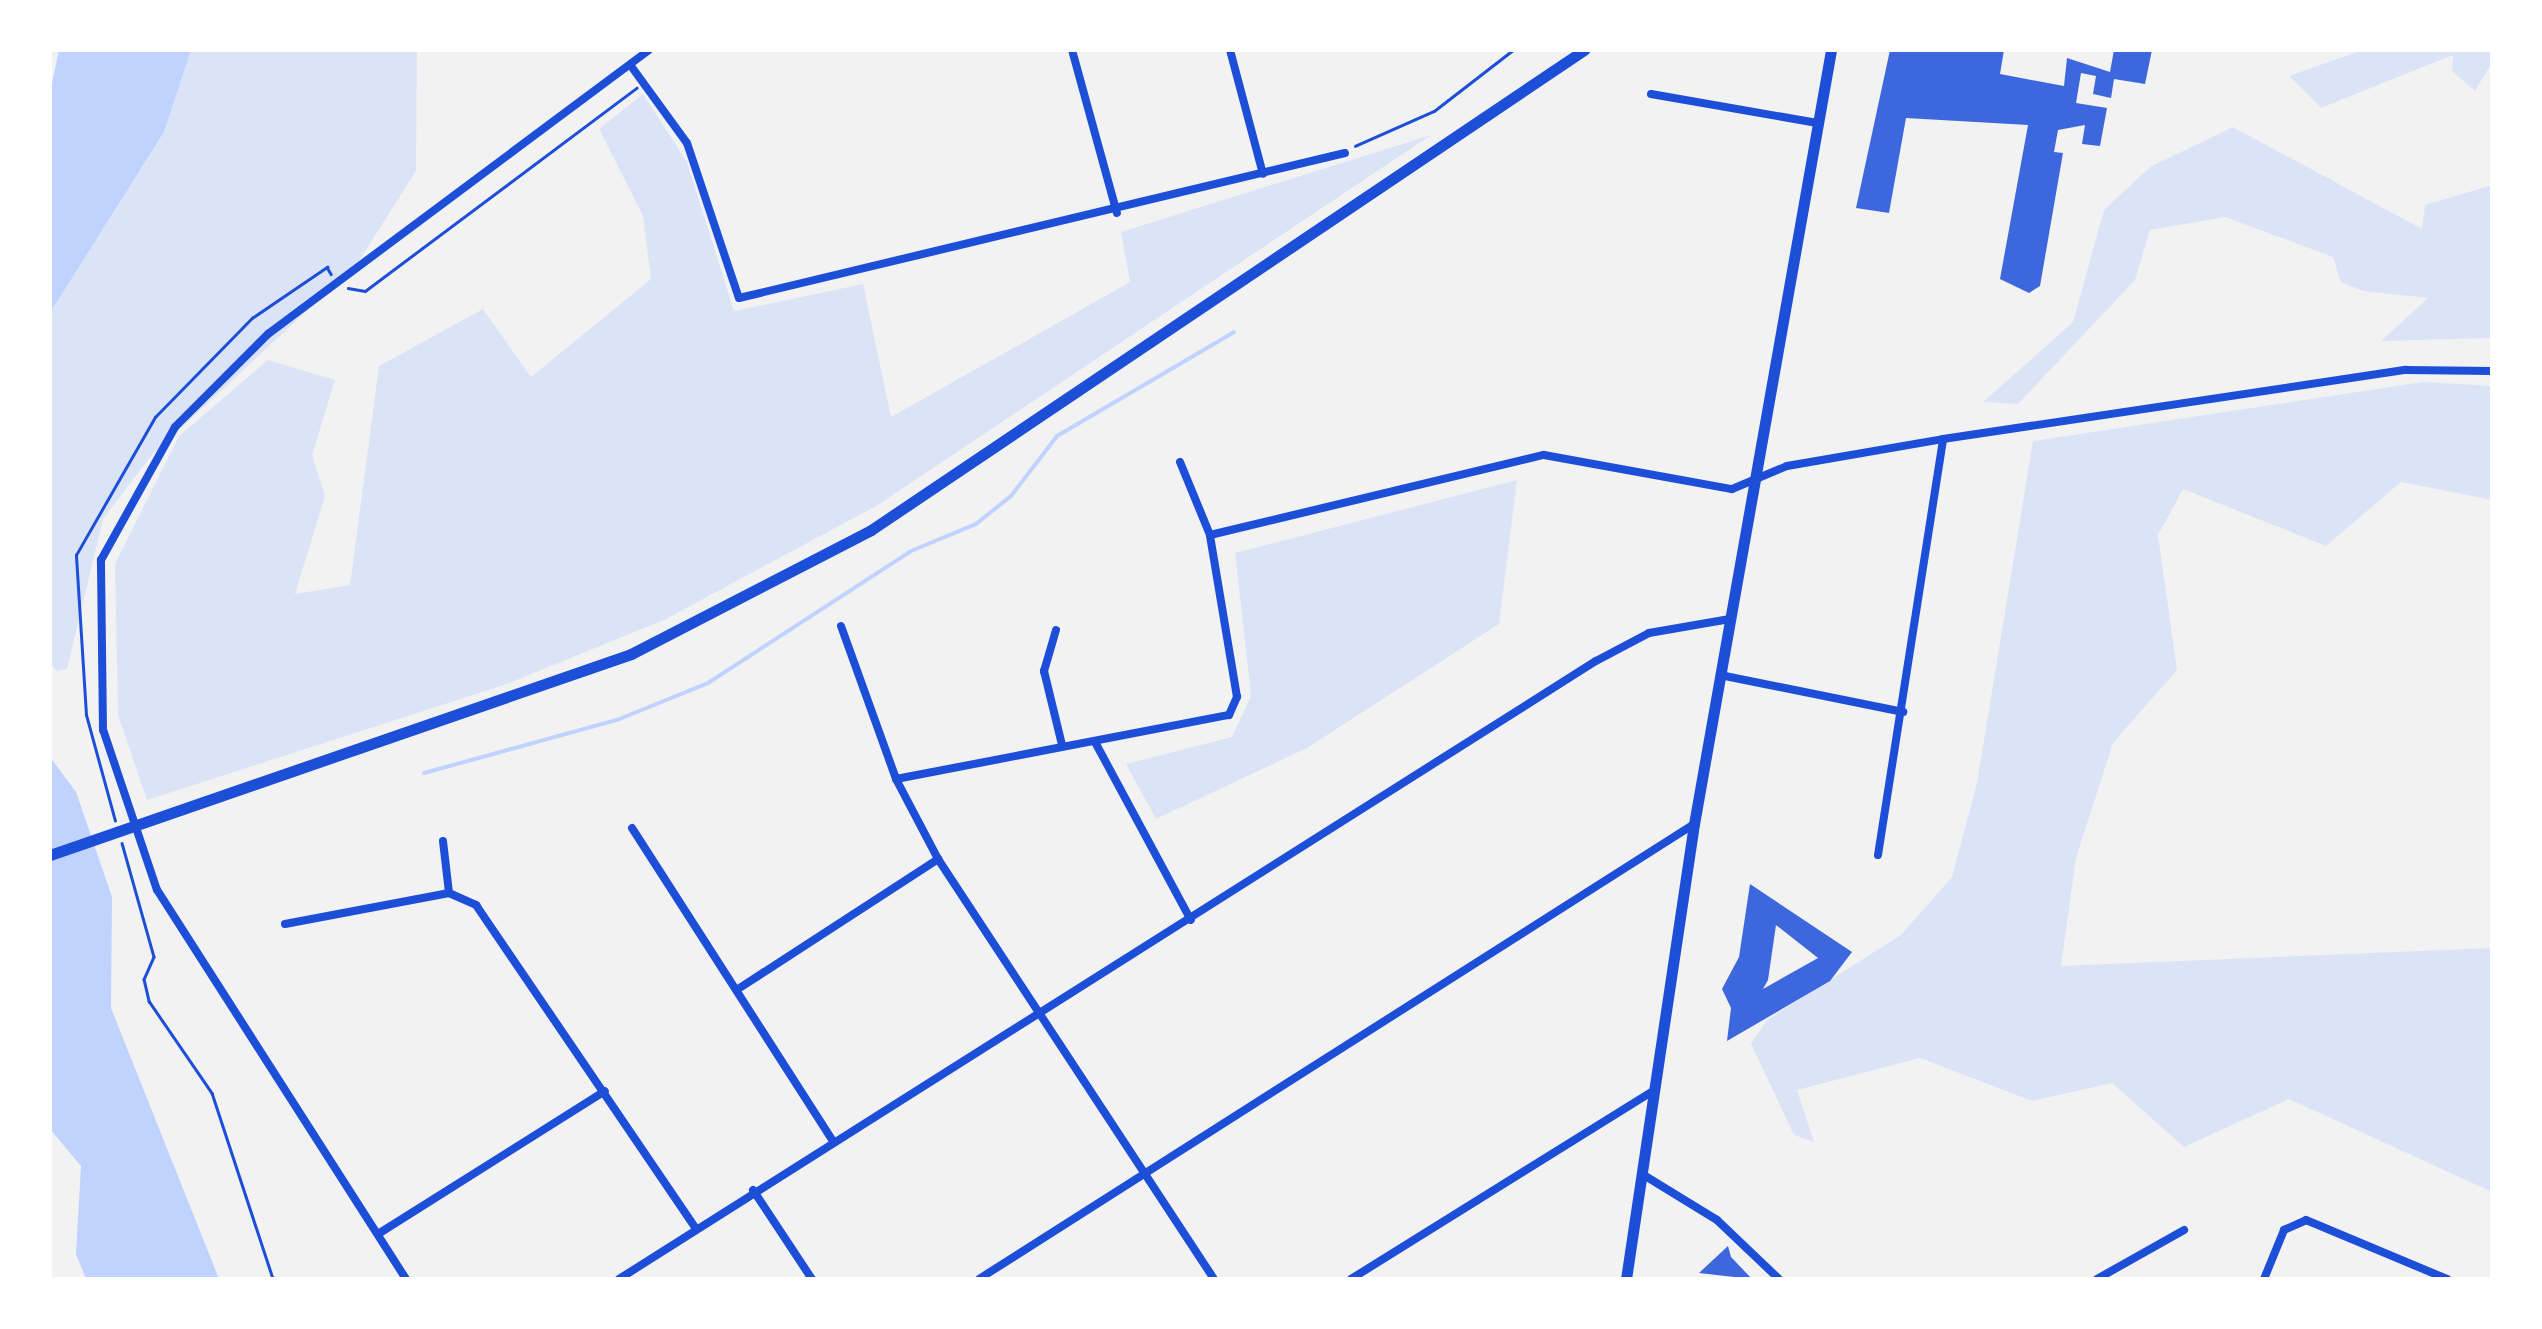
<!DOCTYPE html>
<style>
body{margin:0}
#map{position:relative;width:2542px;height:1329px;overflow:hidden;background:#f2f2f2;font-family:Raleway,sans-serif}
div>[style]{position:absolute}
[style*='--x']{left:calc(var(--x)*1px);top:calc(var(--y)*1px);width:calc(var(--w)*1px);rotate:calc(var(--a)*1deg)}
.green>*{inset:0;background:#dbe4f7}
.water>*{inset:0;background:#bfd3fe}
.stream>*{height:4px;margin:-2px;padding:0 2px;transform-origin:2px;border-radius:2px;background:#bfd3fe}
.building>*{inset:0;background:#3d67dc}
.path>*{height:2.5px;margin:-1.25px;padding:0 1.25px;transform-origin:1.25px;border-radius:1.25px;background:#1d4ed8}
.minor>*{height:8px;margin:-4px;padding:0 4px;transform-origin:4px;border-radius:4px;background:#1d4ed8}
.secondary>*{height:11px;margin:-5.5px;padding:0 5.5px;transform-origin:5.5px;border-radius:5.5px;background:#1d4ed8}
span{translate:-50% -50%;white-space:nowrap;text-align:center;line-height:1.15;-webkit-text-stroke:8px #fff;paint-order:stroke}
.frame{position:absolute;inset:0;border:52px solid #fff;pointer-events:none}
</style>
<div id="map">
<div class="green">
<i style="clip-path:polygon(191px 50px,417px 50px,416px 171px,357px 264px,151px 456px,103px 519px,67px 669px,57px 671px,50px 663px,50px 313px,164px 132px)"></i>
<i style="clip-path:polygon(2362px 50px,2492px 50px,2492px 62px,2475px 91px,2452px 71px,2453px 55px,2321px 108px,2289px 76px)"></i>
<i style="clip-path:polygon(643px 94px,687px 162px,734px 311px,863px 284px,891px 417px,1130px 282px,1121px 232px,1431px 135px,878px 505px,664px 620px,504px 685px,147px 800px,118px 715px,115px 564px,179px 436px,268px 360px,335px 380px,312px 455px,325px 496px,295px 594px,350px 585px,379px 366px,483px 309px,531px 377px,651px 279px,643px 216px,599px 129px)"></i>
<i style="clip-path:polygon(2233px 127px,2422px 229px,2425px 205px,2492px 185px,2492px 338px,2381px 341px,2428px 298px,2363px 291px,2341px 282px,2333px 257px,2225px 217px,2150px 230px,2135px 280px,2018px 404px,1983px 402px,2073px 322px,2104px 210px,2150px 167px)"></i>
<i style="clip-path:polygon(2423px 382px,2492px 386px,2492px 500px,2401px 482px,2326px 546px,2183px 489px,2158px 535px,2177px 670px,2113px 743px,2076px 858px,2061px 966px,2492px 948px,2492px 1192px,2289px 1099px,2184px 1147px,2112px 1083px,2032px 1101px,1920px 1058px,1797px 1090px,1814px 1142px,1794px 1135px,1751px 1044px,1767px 1020px,1901px 935px,1952px 877px,1977px 783px,2033px 441px)"></i>
<i style="clip-path:polygon(1517px 480px,1499px 624px,1307px 748px,1156px 819px,1126px 764px,1232px 737px,1251px 696px,1235px 553px)"></i>
</div>
<div class="water">
<i style="clip-path:polygon(59px 50px,191px 50px,164px 132px,50px 313px,50px 93px)"></i>
<i style="clip-path:polygon(50px 757px,76px 792px,112px 897px,111px 1008px,219px 1279px,86px 1279px,76px 1254px,81px 1166px,50px 1129px)"></i>
</div>
<div class="stream">
<i style="--x:424;--y:773;--w:200;--a:-15.4"></i>
<i style="--x:617;--y:720;--w:98;--a:-22.1"></i>
<i style="--x:708;--y:683;--w:242;--a:-33"></i>
<i style="--x:911;--y:551;--w:70;--a:-22.6"></i>
<i style="--x:976;--y:524;--w:45;--a:-38.7"></i>
<i style="--x:1011;--y:496;--w:76;--a:-52.5"></i>
<i style="--x:1057;--y:436;--w:205;--a:-30.4"></i>
</div>
<div class="building">
<i style="clip-path:polygon(1890px 50px,2004px 50px,2000px 74px,2064px 86px,2067px 58px,2110px 72px,2114px 50px,2152px 50px,2145px 84px,2114px 79px,2111px 98px,2093px 94px,2096px 76px,2081px 73px,2076px 103px,2107px 108px,2100px 146px,2082px 144px,2085px 125px,2058px 130px,2054px 152px,2063px 153px,2040px 286px,2029px 293px,2000px 279px,2028px 125px,1906px 118px,1889px 213px,1856px 208px)"></i>
<i style="clip-path:polygon(evenodd,1750px 884px,1852px 952px,1830px 981px,1727px 1041px,1731px 1008px,1722px 989px,1739px 957px,1750px 884px,1776px 925px,1818px 958px,1763px 989px,1768px 980px,1776px 925px)"></i>
<i style="clip-path:polygon(1728px 1246px,1731px 1257px,1752px 1279px,1699px 1273px)"></i>
</div>
<div class="path">
<i style="--x:1355;--y:146;--w:86;--a:-23.9"></i>
<i style="--x:1434;--y:111;--w:100;--a:-37.7"></i>
<i style="--x:348;--y:288;--w:17;--a:10"></i>
<i style="--x:365;--y:291;--w:339;--a:-36.8"></i>
<i style="--x:115;--y:821;--w:110;--a:-105.3"></i>
<i style="--x:86;--y:715;--w:160;--a:-93.6"></i>
<i style="--x:76;--y:555;--w:159;--a:-60.2"></i>
<i style="--x:155;--y:417;--w:139;--a:-45.6"></i>
<i style="--x:252;--y:318;--w:91;--a:-34.2"></i>
<i style="--x:327;--y:267;--w:8;--a:60"></i>
<i style="--x:122;--y:843;--w:118;--a:74.3"></i>
<i style="--x:154;--y:957;--w:24;--a:114"></i>
<i style="--x:144;--y:979;--w:23;--a:77"></i>
<i style="--x:149;--y:1001;--w:112;--a:55.6"></i>
<i style="--x:212;--y:1093;--w:196;--a:71.8"></i>
</div>
<div class="minor">
<i style="--x:1072;--y:50;--w:169;--a:74.6"></i>
<i style="--x:1230;--y:50;--w:128;--a:75.1"></i>
<i style="--x:631;--y:66;--w:95;--a:54"></i>
<i style="--x:687;--y:143;--w:163;--a:71.5"></i>
<i style="--x:739;--y:298;--w:623;--a:-13.46"></i>
<i style="--x:1651;--y:94;--w:169;--a:9.9"></i>
<i style="--x:1210;--y:535;--w:343;--a:-13.5"></i>
<i style="--x:1544;--y:455;--w:191;--a:10.3"></i>
<i style="--x:1732;--y:489;--w:60;--a:-22.7"></i>
<i style="--x:1787;--y:466;--w:158;--a:-9.8"></i>
<i style="--x:1943;--y:439;--w:468;--a:-8.5"></i>
<i style="--x:2406;--y:370;--w:86;--a:0.7"></i>
<i style="--x:841;--y:626;--w:163;--a:70.2"></i>
<i style="--x:896;--y:779;--w:90;--a:62.3"></i>
<i style="--x:938;--y:859;--w:503;--a:56.69"></i>
<i style="--x:1056;--y:630;--w:43;--a:106.3"></i>
<i style="--x:1044;--y:671;--w:76;--a:76.3"></i>
<i style="--x:1720;--y:675;--w:187;--a:11.4"></i>
<i style="--x:1095;--y:742;--w:202;--a:61.7"></i>
<i style="--x:896;--y:779;--w:339;--a:-10.9"></i>
<i style="--x:1229;--y:715;--w:20;--a:-66"></i>
<i style="--x:1237;--y:697;--w:164;--a:-99.5"></i>
<i style="--x:1210;--y:535;--w:79;--a:-112.3"></i>
<i style="--x:632;--y:828;--w:372;--a:57.3"></i>
<i style="--x:443;--y:841;--w:52;--a:83.4"></i>
<i style="--x:449;--y:893;--w:30;--a:24"></i>
<i style="--x:476;--y:905;--w:389;--a:55.8"></i>
<i style="--x:1878;--y:855;--w:421;--a:-81.1"></i>
<i style="--x:285;--y:924;--w:167;--a:-10.7"></i>
<i style="--x:738;--y:989;--w:239;--a:-33"></i>
<i style="--x:1642;--y:1174;--w:88;--a:31.5"></i>
<i style="--x:1717;--y:1220;--w:86;--a:43.6"></i>
<i style="--x:753;--y:1190;--w:107;--a:56.5"></i>
<i style="--x:378;--y:1234;--w:268;--a:-32.2"></i>
<i style="--x:406;--y:1279;--w:462;--a:-122.6"></i>
<i style="--x:157;--y:890;--w:169;--a:-108.6"></i>
<i style="--x:103;--y:730;--w:170;--a:-90.7"></i>
<i style="--x:101;--y:560;--w:152;--a:-60.9"></i>
<i style="--x:175;--y:427;--w:132;--a:-45"></i>
<i style="--x:268;--y:334;--w:475;--a:-36.7"></i>
<i style="--x:619;--y:1279;--w:1156;--a:-32.32"></i>
<i style="--x:1596;--y:661;--w:60;--a:-27.8"></i>
<i style="--x:1649;--y:633;--w:82;--a:-9.8"></i>
<i style="--x:979;--y:1279;--w:847;--a:-32.47"></i>
<i style="--x:1351;--y:1279;--w:356;--a:-31.9"></i>
<i style="--x:2097;--y:1279;--w:100;--a:-29.4"></i>
<i style="--x:2264;--y:1279;--w:53;--a:-67.8"></i>
<i style="--x:2284;--y:1230;--w:24;--a:-24"></i>
<i style="--x:2306;--y:1220;--w:153;--a:22.7"></i>
</div>
<div class="secondary">
<i style="--x:50;--y:855;--w:615;--a:-19.08"></i>
<i style="--x:631;--y:654;--w:270;--a:-27.3"></i>
<i style="--x:871;--y:530;--w:860;--a:-33.95"></i>
<i style="--x:1626;--y:1279;--w:460;--a:-81.5"></i>
<i style="--x:1694;--y:824;--w:786;--a:-79.96"></i>
</div>
<div class="frame"></div>
</div>
